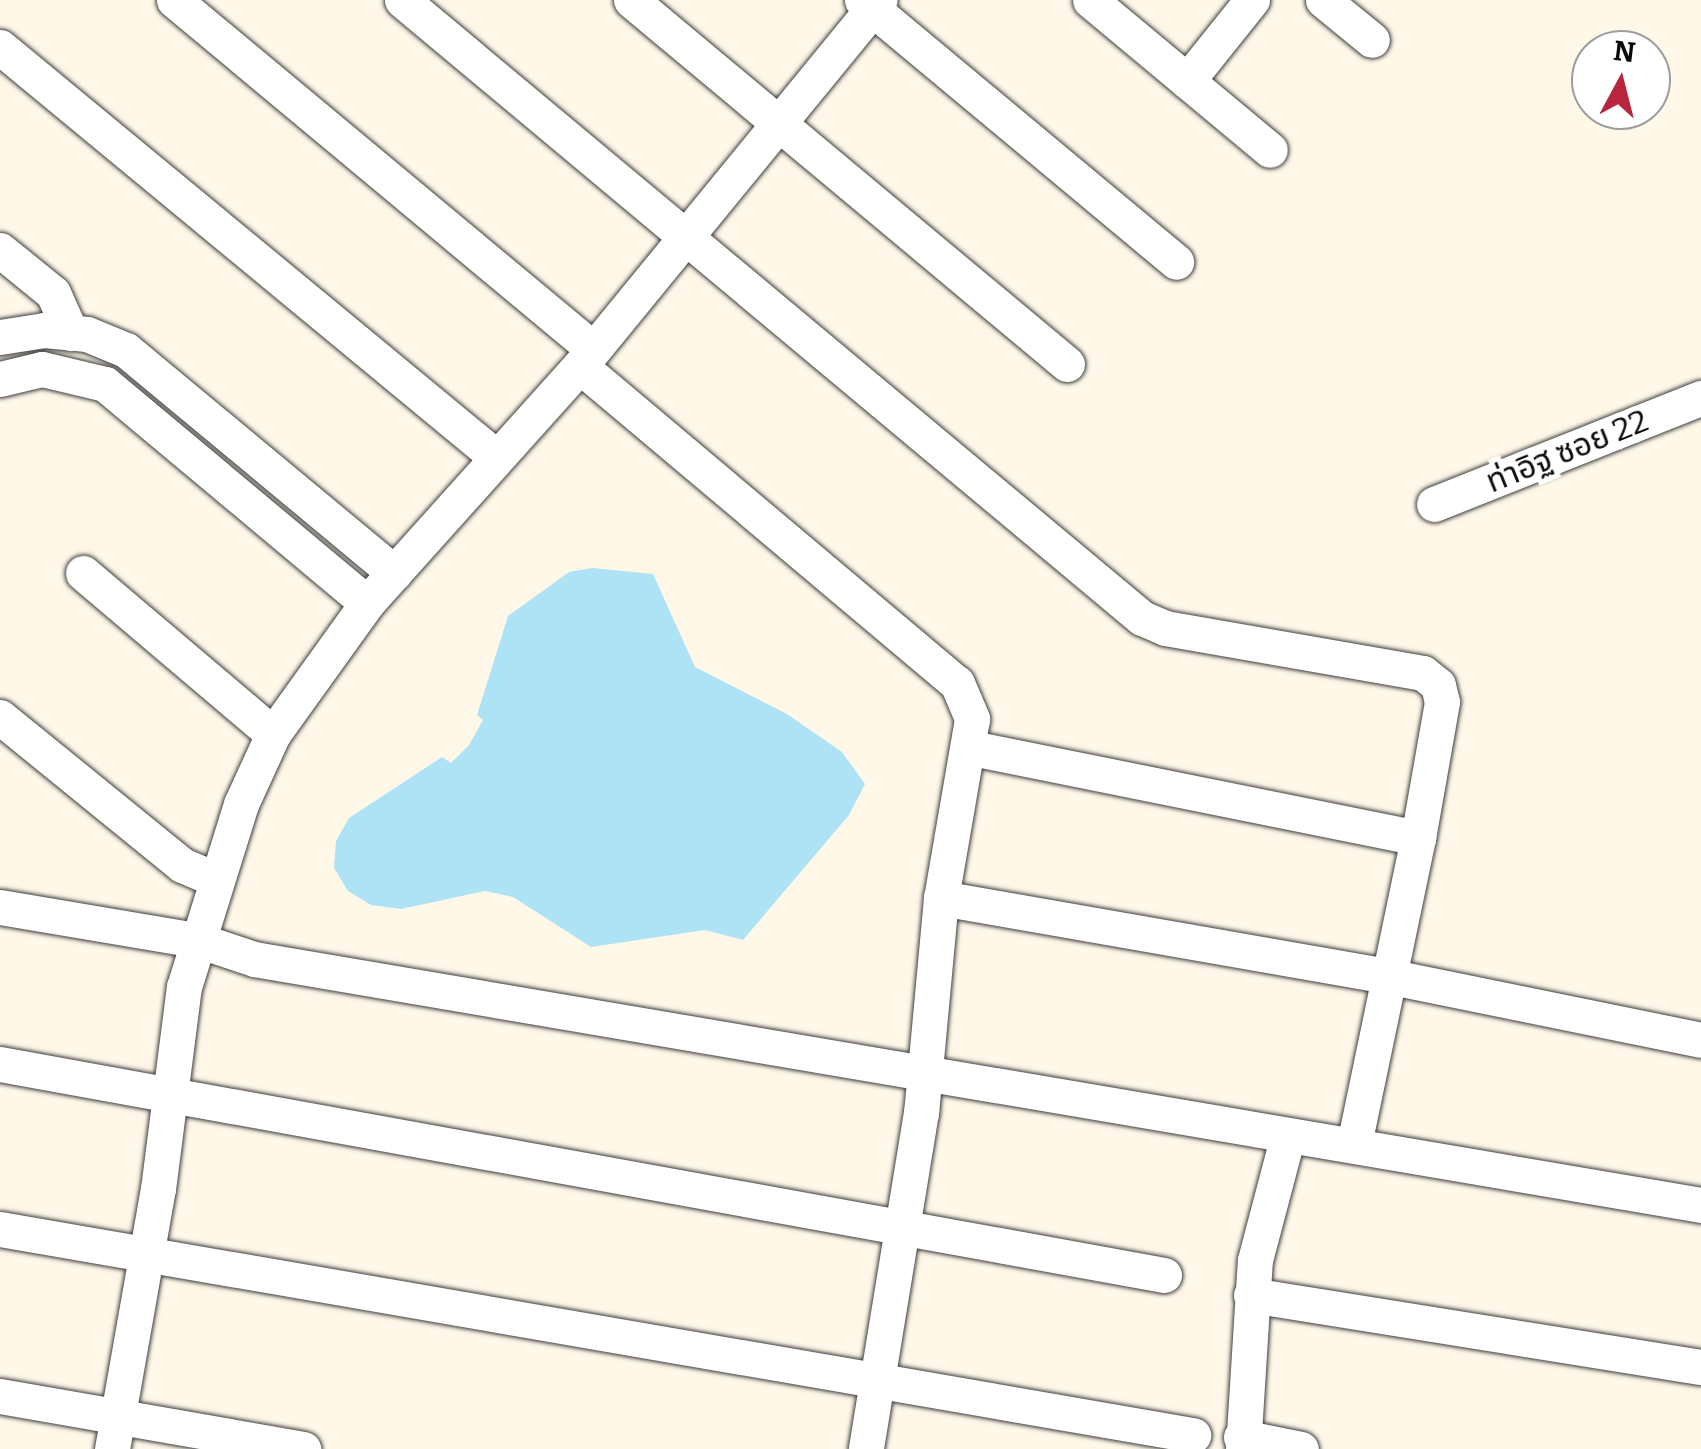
<!DOCTYPE html>
<meta charset="utf-8">
<style>
body{margin:0}
#map{position:relative;width:1701px;height:1449px;overflow:hidden;background:#fff8e8;font-family:Bitter,"Noto Sans Thai",serif}
div>[style]{position:absolute}
[style*='--x']{left:calc(var(--x)*1px);top:calc(var(--y)*1px);width:calc(var(--w)*1px);rotate:calc(var(--a)*1deg)}
.water>*{inset:0;background:#aee2f5}
.roads{filter:drop-shadow(0 0 2px #3d3d3d) drop-shadow(0 0 2px #3d3d3d)}
.minor>*{height:35px;margin:-17.5px;padding:0 17.5px;transform-origin:17.5px;border-radius:17.5px;background:#fff}
span{translate:-50% -50%;white-space:nowrap;text-align:center;line-height:1.15;-webkit-text-stroke:10px #fff;paint-order:stroke}
.street-label{font-size:32px;color:#0a0a0a}
.north{position:absolute;left:1571px;top:30px;width:100px;height:100px;box-sizing:border-box;background:#fff;border:2px solid #9d9d9d;border-radius:50%;rotate:7deg;font-size:28px;font-weight:700;line-height:40px;text-align:center;color:#0a0a0a}
.north::after{content:'';display:block;margin:auto;width:35px;height:45px;background:#b7263c;clip-path:polygon(50% 0,100% 100%,50% 72%,0 100%)}
</style>
<div id="map">
<div class="water">
<i style="clip-path:polygon(592px 568px,653px 574px,695px 667px,787px 714px,842px 752px,865px 784px,849px 815px,743px 940px,705px 930px,591px 947px,513px 897px,485px 891px,401px 909px,371px 905px,348px 891px,334px 868px,336px 841px,349px 818px,442px 757px,451px 763px,469px 745px,483px 720px,477px 715px,508px 616px,569px 572px)"></i>
</div>
<div class="roads">
<div class="minor">
<i style="--x:174;--y:0;--w:545;--a:39.79"></i>
<i style="--x:402;--y:0;--w:964;--a:39.87"></i>
<i style="--x:1142;--y:618;--w:25;--a:23"></i>
<i style="--x:1165;--y:628;--w:262;--a:9.9"></i>
<i style="--x:1423;--y:673;--w:19;--a:39"></i>
<i style="--x:1438;--y:685;--w:17;--a:77"></i>
<i style="--x:1442;--y:702;--w:138;--a:100"></i>
<i style="--x:1418;--y:838;--w:314;--a:101.8"></i>
<i style="--x:631;--y:0;--w:568;--a:39.86"></i>
<i style="--x:862;--y:0;--w:409;--a:39.8"></i>
<i style="--x:1090;--y:0;--w:234;--a:39.8"></i>
<i style="--x:1323;--y:0;--w:63;--a:39.2"></i>
<i style="--x:0;--y:47;--w:642;--a:39.57"></i>
<i style="--x:1187;--y:81;--w:104;--a:-51.3"></i>
<i style="--x:0;--y:250;--w:68;--a:39.1"></i>
<i style="--x:53;--y:293;--w:44;--a:65.8"></i>
<i style="--x:0;--y:337;--w:45;--a:-9"></i>
<i style="--x:44;--y:330;--w:43;--a:5.3"></i>
<i style="--x:87;--y:334;--w:42;--a:22.3"></i>
<i style="--x:126;--y:350;--w:349;--a:39.7"></i>
<i style="--x:580;--y:366;--w:493;--a:40.1"></i>
<i style="--x:957;--y:683;--w:39;--a:67"></i>
<i style="--x:972;--y:719;--w:182;--a:99.8"></i>
<i style="--x:941;--y:898;--w:215;--a:95.3"></i>
<i style="--x:921;--y:1112;--w:341;--a:99.3"></i>
<i style="--x:0;--y:379;--w:43;--a:-13.4"></i>
<i style="--x:42;--y:369;--w:65;--a:13.4"></i>
<i style="--x:105;--y:384;--w:341;--a:39.9"></i>
<i style="--x:1434;--y:504;--w:287;--a:-21.7"></i>
<i style="--x:83;--y:573;--w:249;--a:40.3"></i>
<i style="--x:0;--y:717;--w:235;--a:39.1"></i>
<i style="--x:182;--y:865;--w:36;--a:23"></i>
<i style="--x:972;--y:748;--w:455;--a:11.4"></i>
<i style="--x:941;--y:898;--w:453;--a:9.9"></i>
<i style="--x:1387;--y:976;--w:320;--a:11.5"></i>
<i style="--x:0;--y:907;--w:203;--a:9.6"></i>
<i style="--x:200;--y:941;--w:57;--a:18.4"></i>
<i style="--x:254;--y:959;--w:1468;--a:9.65"></i>
<i style="--x:0;--y:1064;--w:1183;--a:10.27"></i>
<i style="--x:0;--y:1229;--w:1211;--a:9.8"></i>
<i style="--x:1251;--y:1295;--w:456;--a:9.1"></i>
<i style="--x:0;--y:1396;--w:308;--a:9.9"></i>
<i style="--x:1241;--y:1437;--w:61;--a:11.3"></i>
<i style="--x:112;--y:1449;--w:264;--a:-80"></i>
<i style="--x:158;--y:1189;--w:204;--a:-82.7"></i>
<i style="--x:184;--y:987;--w:192;--a:-72.7"></i>
<i style="--x:241;--y:804;--w:77;--a:-65.4"></i>
<i style="--x:273;--y:734;--w:161;--a:-54.3"></i>
<i style="--x:367;--y:603;--w:319;--a:-48.1"></i>
<i style="--x:580;--y:366;--w:473;--a:-50.7"></i>
<i style="--x:1243;--y:1449;--w:189;--a:-86.4"></i>
<i style="--x:1255;--y:1260;--w:129;--a:-75.2"></i>
</div>
</div>
<div class="street-label">
<span style="left:1567px;top:451px;rotate:-22deg">ท่าอิฐ ซอย 22</span>
</div>
<div class="north">N</div>
</div>
